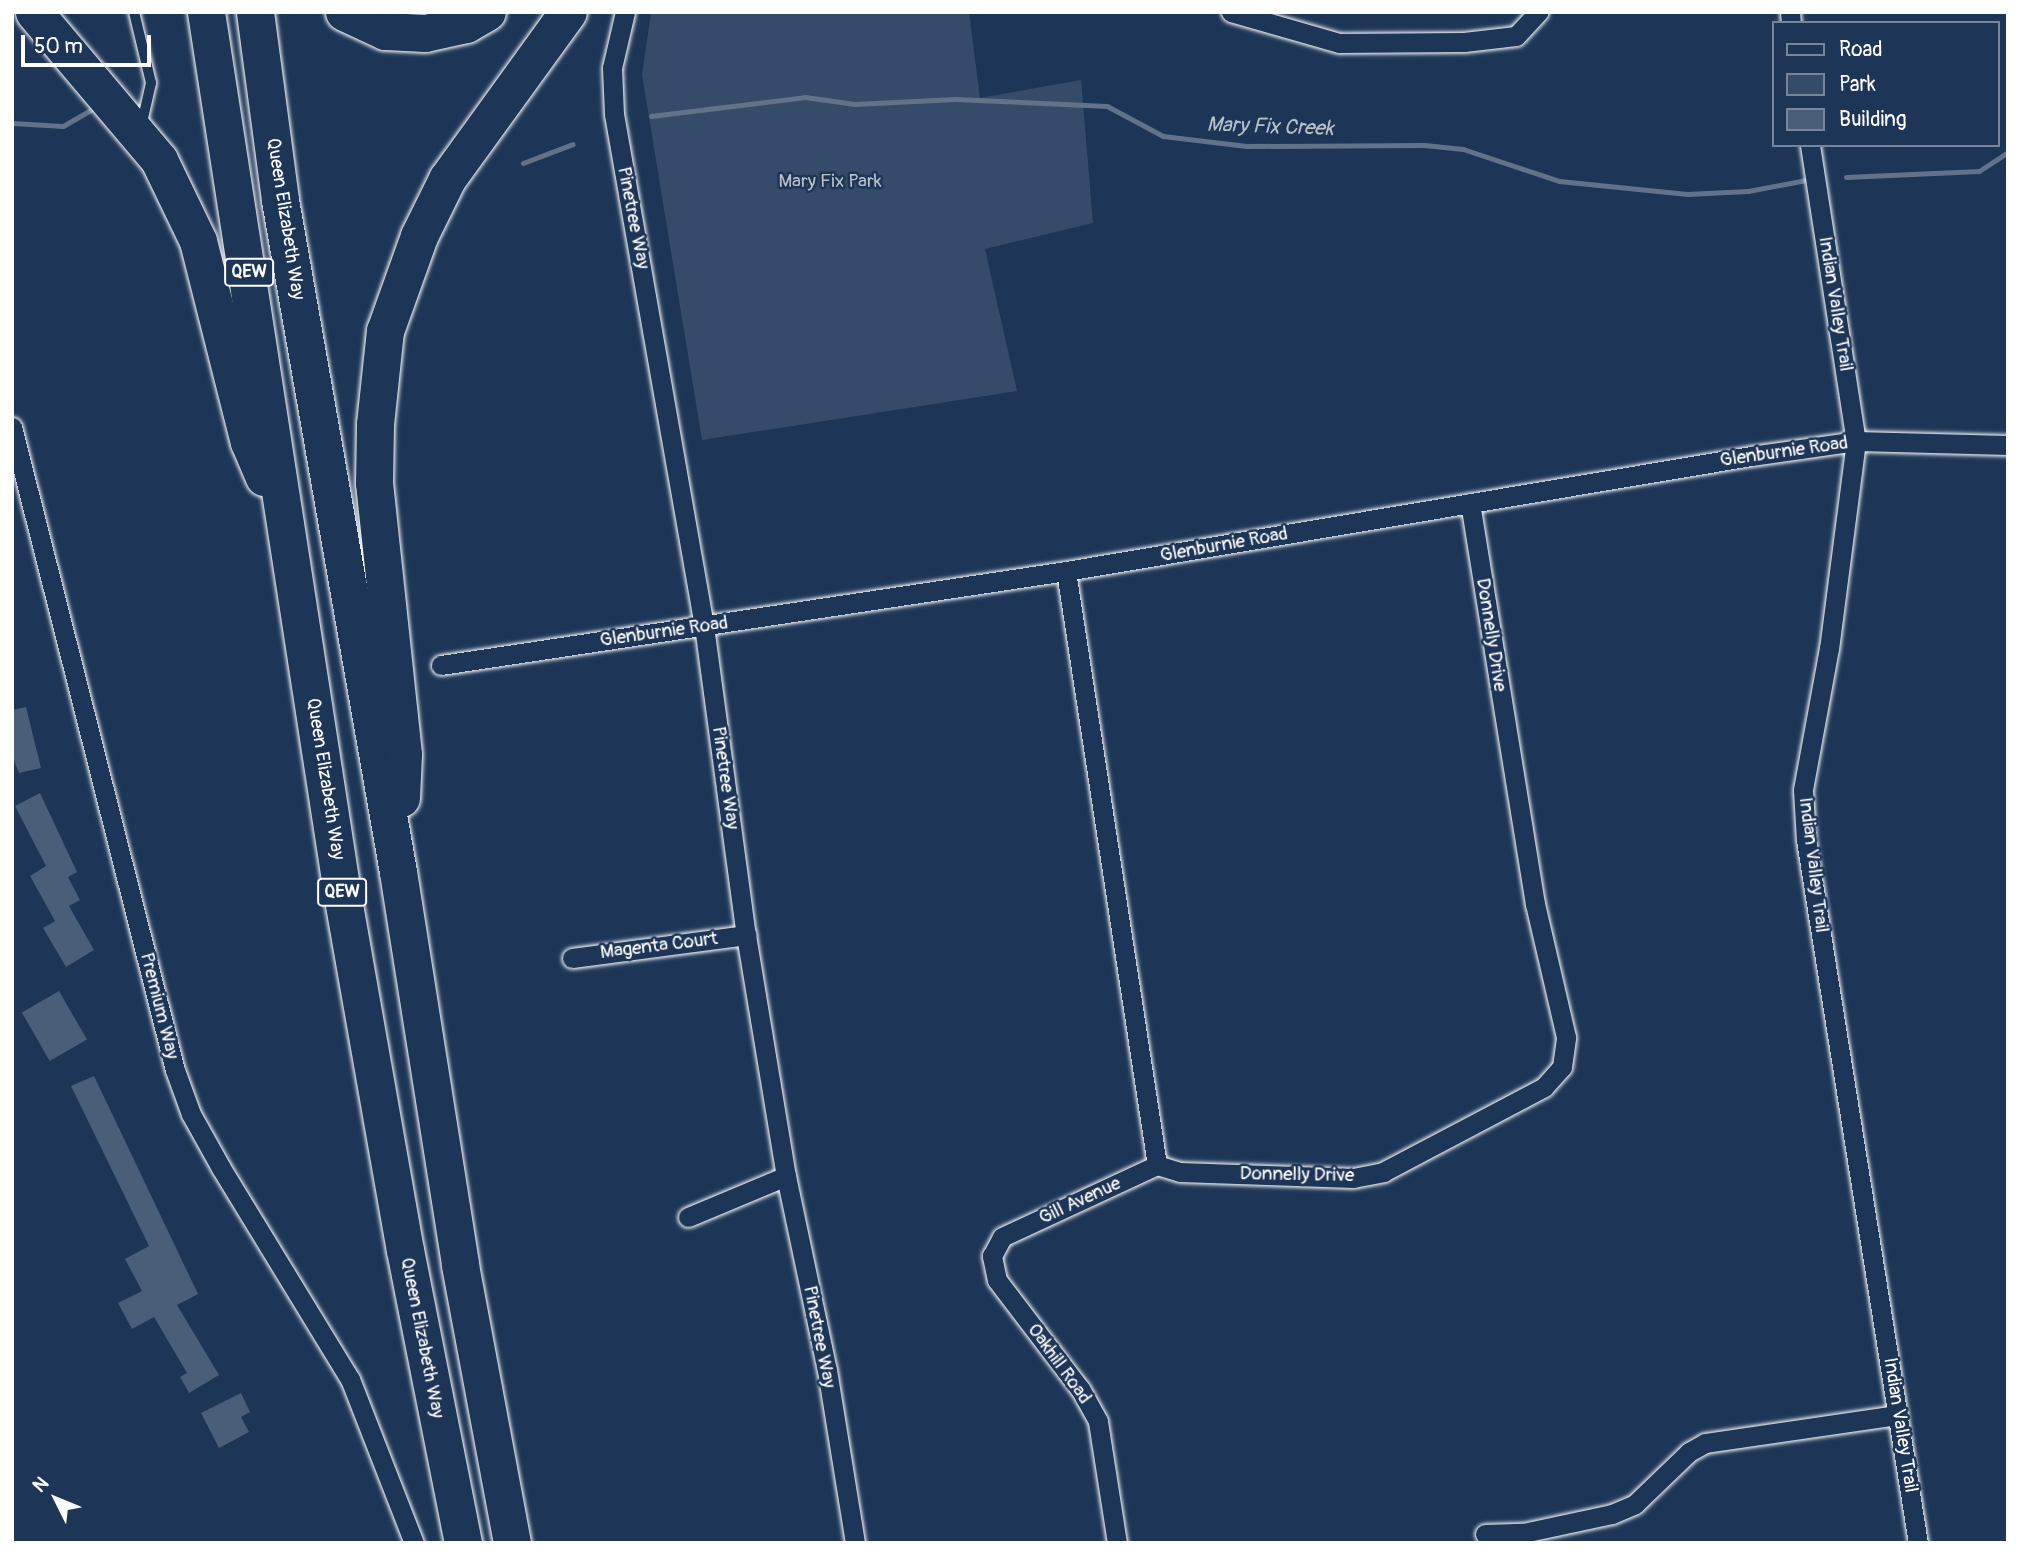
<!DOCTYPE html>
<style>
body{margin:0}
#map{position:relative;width:2020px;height:1555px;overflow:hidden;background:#1d3557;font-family:Pangolin,sans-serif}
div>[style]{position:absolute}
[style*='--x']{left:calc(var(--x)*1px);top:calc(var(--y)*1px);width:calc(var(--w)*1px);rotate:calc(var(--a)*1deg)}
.green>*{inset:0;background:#364b69}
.stream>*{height:5px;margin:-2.5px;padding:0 2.5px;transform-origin:2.5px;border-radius:2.5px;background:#617289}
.building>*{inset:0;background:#4a5d79;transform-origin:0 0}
.roads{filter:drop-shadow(0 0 2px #fff) drop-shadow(0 0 2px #fff)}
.service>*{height:10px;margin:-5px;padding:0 5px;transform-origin:5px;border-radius:5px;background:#1d3557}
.minor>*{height:19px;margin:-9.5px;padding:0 9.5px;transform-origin:9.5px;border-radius:9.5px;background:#1d3557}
.motorway>*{height:37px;margin:-18.5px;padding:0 18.5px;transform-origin:18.5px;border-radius:18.5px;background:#1d3557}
span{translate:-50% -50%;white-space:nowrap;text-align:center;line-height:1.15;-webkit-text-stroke:5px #1d3557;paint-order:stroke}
.shield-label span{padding:2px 5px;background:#1d3557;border:2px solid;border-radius:5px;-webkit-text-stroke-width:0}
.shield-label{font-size:18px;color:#fff;font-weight:700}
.park-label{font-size:19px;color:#b9c0ca}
.street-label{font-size:19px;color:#fff}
.water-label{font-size:21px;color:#b8c0ca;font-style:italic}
.frame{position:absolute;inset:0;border:14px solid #fff;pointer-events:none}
.legend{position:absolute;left:1772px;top:21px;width:228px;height:126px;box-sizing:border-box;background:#1d3557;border:2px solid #77869a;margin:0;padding:9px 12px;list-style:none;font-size:21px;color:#fff}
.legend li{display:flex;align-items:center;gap:14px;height:35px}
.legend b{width:35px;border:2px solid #77869a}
.north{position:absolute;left:21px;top:1464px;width:70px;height:70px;-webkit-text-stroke:5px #1d3557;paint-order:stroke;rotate:313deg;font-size:19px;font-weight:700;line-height:28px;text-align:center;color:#fff}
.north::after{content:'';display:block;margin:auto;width:24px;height:32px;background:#fff;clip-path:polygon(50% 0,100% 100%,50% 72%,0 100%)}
.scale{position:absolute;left:21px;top:35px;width:130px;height:32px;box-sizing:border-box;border:4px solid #fff;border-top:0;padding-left:9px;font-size:21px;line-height:24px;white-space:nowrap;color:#fff;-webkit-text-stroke:5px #1d3557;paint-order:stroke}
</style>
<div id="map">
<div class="green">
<i style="clip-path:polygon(651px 12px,969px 12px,980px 98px,1081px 80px,1093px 223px,985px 249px,1017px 391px,702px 440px,642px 75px)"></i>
</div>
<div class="stream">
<i style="--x:651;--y:116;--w:155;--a:-7"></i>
<i style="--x:805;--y:97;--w:50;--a:8"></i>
<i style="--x:855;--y:104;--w:100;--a:-2.9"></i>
<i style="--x:955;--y:99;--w:152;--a:2.6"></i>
<i style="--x:1107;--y:106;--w:64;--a:28.2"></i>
<i style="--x:1163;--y:136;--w:84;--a:6.9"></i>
<i style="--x:1246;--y:146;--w:178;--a:-0.3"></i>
<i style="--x:1424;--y:145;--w:39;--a:6"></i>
<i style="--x:1463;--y:149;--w:101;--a:18.4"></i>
<i style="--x:1559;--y:181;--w:129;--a:5.8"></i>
<i style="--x:1687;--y:194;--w:61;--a:-2.8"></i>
<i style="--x:1748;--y:191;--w:59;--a:-10.7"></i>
<i style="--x:12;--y:123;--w:51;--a:3.4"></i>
<i style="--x:63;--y:126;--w:39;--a:-30"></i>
<i style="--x:523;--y:163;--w:53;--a:-20.8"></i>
<i style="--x:1846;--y:177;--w:133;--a:-2.6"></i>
<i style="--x:1979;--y:171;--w:35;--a:-33"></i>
</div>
<div class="building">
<i style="clip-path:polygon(26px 707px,41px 768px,19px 773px,12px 756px,12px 710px)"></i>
<i style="clip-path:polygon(40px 793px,77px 872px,68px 877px,80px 900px,69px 906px,94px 950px,66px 967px,43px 928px,55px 921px,30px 876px,46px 866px,15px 806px)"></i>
<i style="left:59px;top:991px;width:56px;height:43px;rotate:60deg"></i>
<i style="clip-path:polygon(94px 1076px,198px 1294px,177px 1305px,219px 1375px,189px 1393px,180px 1377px,187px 1373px,154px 1317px,132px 1329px,118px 1303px,142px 1291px,125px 1259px,149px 1246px,71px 1086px)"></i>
<i style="clip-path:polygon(241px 1393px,250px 1412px,241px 1417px,249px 1432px,219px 1448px,201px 1413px)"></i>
</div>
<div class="roads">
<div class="service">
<i style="--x:134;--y:12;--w:73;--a:76.5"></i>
<i style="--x:151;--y:83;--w:45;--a:102.8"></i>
</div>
<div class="minor">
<i style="--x:625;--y:12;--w:57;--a:103.1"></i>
<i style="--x:612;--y:68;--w:46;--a:87.5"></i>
<i style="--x:614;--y:114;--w:520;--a:80.03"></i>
<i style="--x:704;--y:626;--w:312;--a:82.3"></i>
<i style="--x:746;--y:935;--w:244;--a:80.6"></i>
<i style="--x:786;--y:1176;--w:198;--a:78.1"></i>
<i style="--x:827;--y:1370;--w:175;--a:80.8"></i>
<i style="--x:1231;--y:12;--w:112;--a:16"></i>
<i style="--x:1339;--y:43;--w:125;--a:-0.5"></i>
<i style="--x:1464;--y:42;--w:52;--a:-6.6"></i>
<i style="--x:1516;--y:36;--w:33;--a:-47"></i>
<i style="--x:1790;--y:12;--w:11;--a:85"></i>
<i style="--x:1810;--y:145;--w:300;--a:81.2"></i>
<i style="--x:1856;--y:441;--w:209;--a:97.4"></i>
<i style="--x:1829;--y:648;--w:144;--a:100.4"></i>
<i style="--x:1803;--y:790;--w:50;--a:86.6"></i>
<i style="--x:1806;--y:840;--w:712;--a:80.95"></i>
<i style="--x:12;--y:427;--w:663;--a:75.78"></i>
<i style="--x:175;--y:1070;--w:47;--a:70"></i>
<i style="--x:191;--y:1114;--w:62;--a:60.9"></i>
<i style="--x:221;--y:1168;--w:247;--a:58.6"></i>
<i style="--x:350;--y:1379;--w:176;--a:68.7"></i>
<i style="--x:1066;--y:571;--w:601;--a:81.29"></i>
<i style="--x:1157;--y:1165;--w:24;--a:17"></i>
<i style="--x:1180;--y:1172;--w:173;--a:2"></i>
<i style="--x:1353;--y:1178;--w:31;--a:-11"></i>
<i style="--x:1383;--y:1172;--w:182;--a:-27.8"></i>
<i style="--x:1544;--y:1087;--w:27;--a:-48"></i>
<i style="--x:1562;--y:1067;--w:30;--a:-82"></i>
<i style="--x:1566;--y:1037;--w:137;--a:-103.1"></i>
<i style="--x:1535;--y:904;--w:406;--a:-99.2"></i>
<i style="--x:441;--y:665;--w:632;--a:-8.55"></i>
<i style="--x:1066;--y:571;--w:695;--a:-9.53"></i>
<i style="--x:1751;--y:456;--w:106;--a:-8.1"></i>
<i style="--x:1856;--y:441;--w:152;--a:1.5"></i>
<i style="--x:572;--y:958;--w:176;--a:-7.5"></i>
<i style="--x:688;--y:1217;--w:106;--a:-22.7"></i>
<i style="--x:1485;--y:1534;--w:38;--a:-2"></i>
<i style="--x:1523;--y:1533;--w:91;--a:-12.1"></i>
<i style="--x:1612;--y:1514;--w:25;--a:-23"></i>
<i style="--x:1635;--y:1504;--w:75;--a:-43.9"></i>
<i style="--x:1689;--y:1452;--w:18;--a:-29"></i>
<i style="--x:1705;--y:1443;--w:195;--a:-8.3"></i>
<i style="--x:1117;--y:1543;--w:123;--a:-98.9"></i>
<i style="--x:1098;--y:1421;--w:37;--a:-119"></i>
<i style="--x:1080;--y:1389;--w:137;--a:-127.3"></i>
<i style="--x:997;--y:1280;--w:25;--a:-102"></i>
<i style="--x:992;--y:1256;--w:21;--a:-62"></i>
<i style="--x:1002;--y:1237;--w:171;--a:-24.9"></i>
</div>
<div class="motorway">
<i style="--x:34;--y:12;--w:194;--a:49.8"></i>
<i style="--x:159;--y:160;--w:90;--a:64.3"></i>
<i style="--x:198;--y:241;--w:207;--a:75.8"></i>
<i style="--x:249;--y:442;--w:38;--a:67"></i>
<i style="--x:206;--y:12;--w:898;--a:81.22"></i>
<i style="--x:343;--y:899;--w:356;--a:80"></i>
<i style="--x:405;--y:1250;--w:299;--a:78.8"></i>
<i style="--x:255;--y:12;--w:190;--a:82.4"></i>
<i style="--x:280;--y:200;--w:682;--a:80.04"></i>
<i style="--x:398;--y:872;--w:398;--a:81"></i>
<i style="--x:460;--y:1265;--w:283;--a:79.4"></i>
<i style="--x:344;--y:12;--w:45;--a:24.9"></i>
<i style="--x:385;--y:31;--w:40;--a:2.9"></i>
<i style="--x:425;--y:33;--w:42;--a:-12.4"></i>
<i style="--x:466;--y:24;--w:24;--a:-30"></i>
<i style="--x:401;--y:798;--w:44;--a:-87.4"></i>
<i style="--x:403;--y:754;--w:273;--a:-96.1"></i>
<i style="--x:374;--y:483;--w:59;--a:-89"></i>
<i style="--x:375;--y:424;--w:94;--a:-83.9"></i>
<i style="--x:385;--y:331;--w:101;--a:-70.3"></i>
<i style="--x:419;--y:236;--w:64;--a:-63.8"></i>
<i style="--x:447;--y:179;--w:206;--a:-54.1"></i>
</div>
</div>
<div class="shield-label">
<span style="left:249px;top:272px">QEW</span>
<span style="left:342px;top:892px">QEW</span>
</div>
<div class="park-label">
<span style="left:830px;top:182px">Mary Fix Park</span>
</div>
<div class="street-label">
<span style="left:633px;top:218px;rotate:79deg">Pinetree Way</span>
<span style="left:285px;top:219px;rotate:81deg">Queen Elizabeth Way</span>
<span style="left:1835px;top:304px;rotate:81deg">Indian Valley Trail</span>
<span style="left:1784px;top:452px;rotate:-8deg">Glenburnie Road</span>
<span style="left:1224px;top:545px;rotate:-10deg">Glenburnie Road</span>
<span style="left:664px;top:632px;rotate:-8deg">Glenburnie Road</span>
<span style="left:1491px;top:635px;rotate:81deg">Donnelly Drive</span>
<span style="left:725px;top:778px;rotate:82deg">Pinetree Way</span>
<span style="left:325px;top:779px;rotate:81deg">Queen Elizabeth Way</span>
<span style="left:1813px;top:865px;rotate:83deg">Indian Valley Trail</span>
<span style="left:659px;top:946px;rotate:-7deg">Magenta Court</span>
<span style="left:159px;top:1006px;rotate:76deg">Premium Way</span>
<span style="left:1297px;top:1175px;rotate:1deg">Donnelly Drive</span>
<span style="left:1080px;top:1201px;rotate:-25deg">Gill Avenue</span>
<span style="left:819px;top:1337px;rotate:79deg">Pinetree Way</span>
<span style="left:422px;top:1338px;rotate:79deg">Queen Elizabeth Way</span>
<span style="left:1059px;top:1364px;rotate:54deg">Oakhill Road</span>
<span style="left:1900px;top:1425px;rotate:81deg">Indian Valley Trail</span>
</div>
<div class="water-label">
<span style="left:1270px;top:127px;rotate:2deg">Mary Fix Creek</span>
</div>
<div class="frame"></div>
<ul class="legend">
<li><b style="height:9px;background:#1d3557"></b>Road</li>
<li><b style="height:19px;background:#364b69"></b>Park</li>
<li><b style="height:19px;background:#4a5d79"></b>Building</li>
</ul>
<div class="north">N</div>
<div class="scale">50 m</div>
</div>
